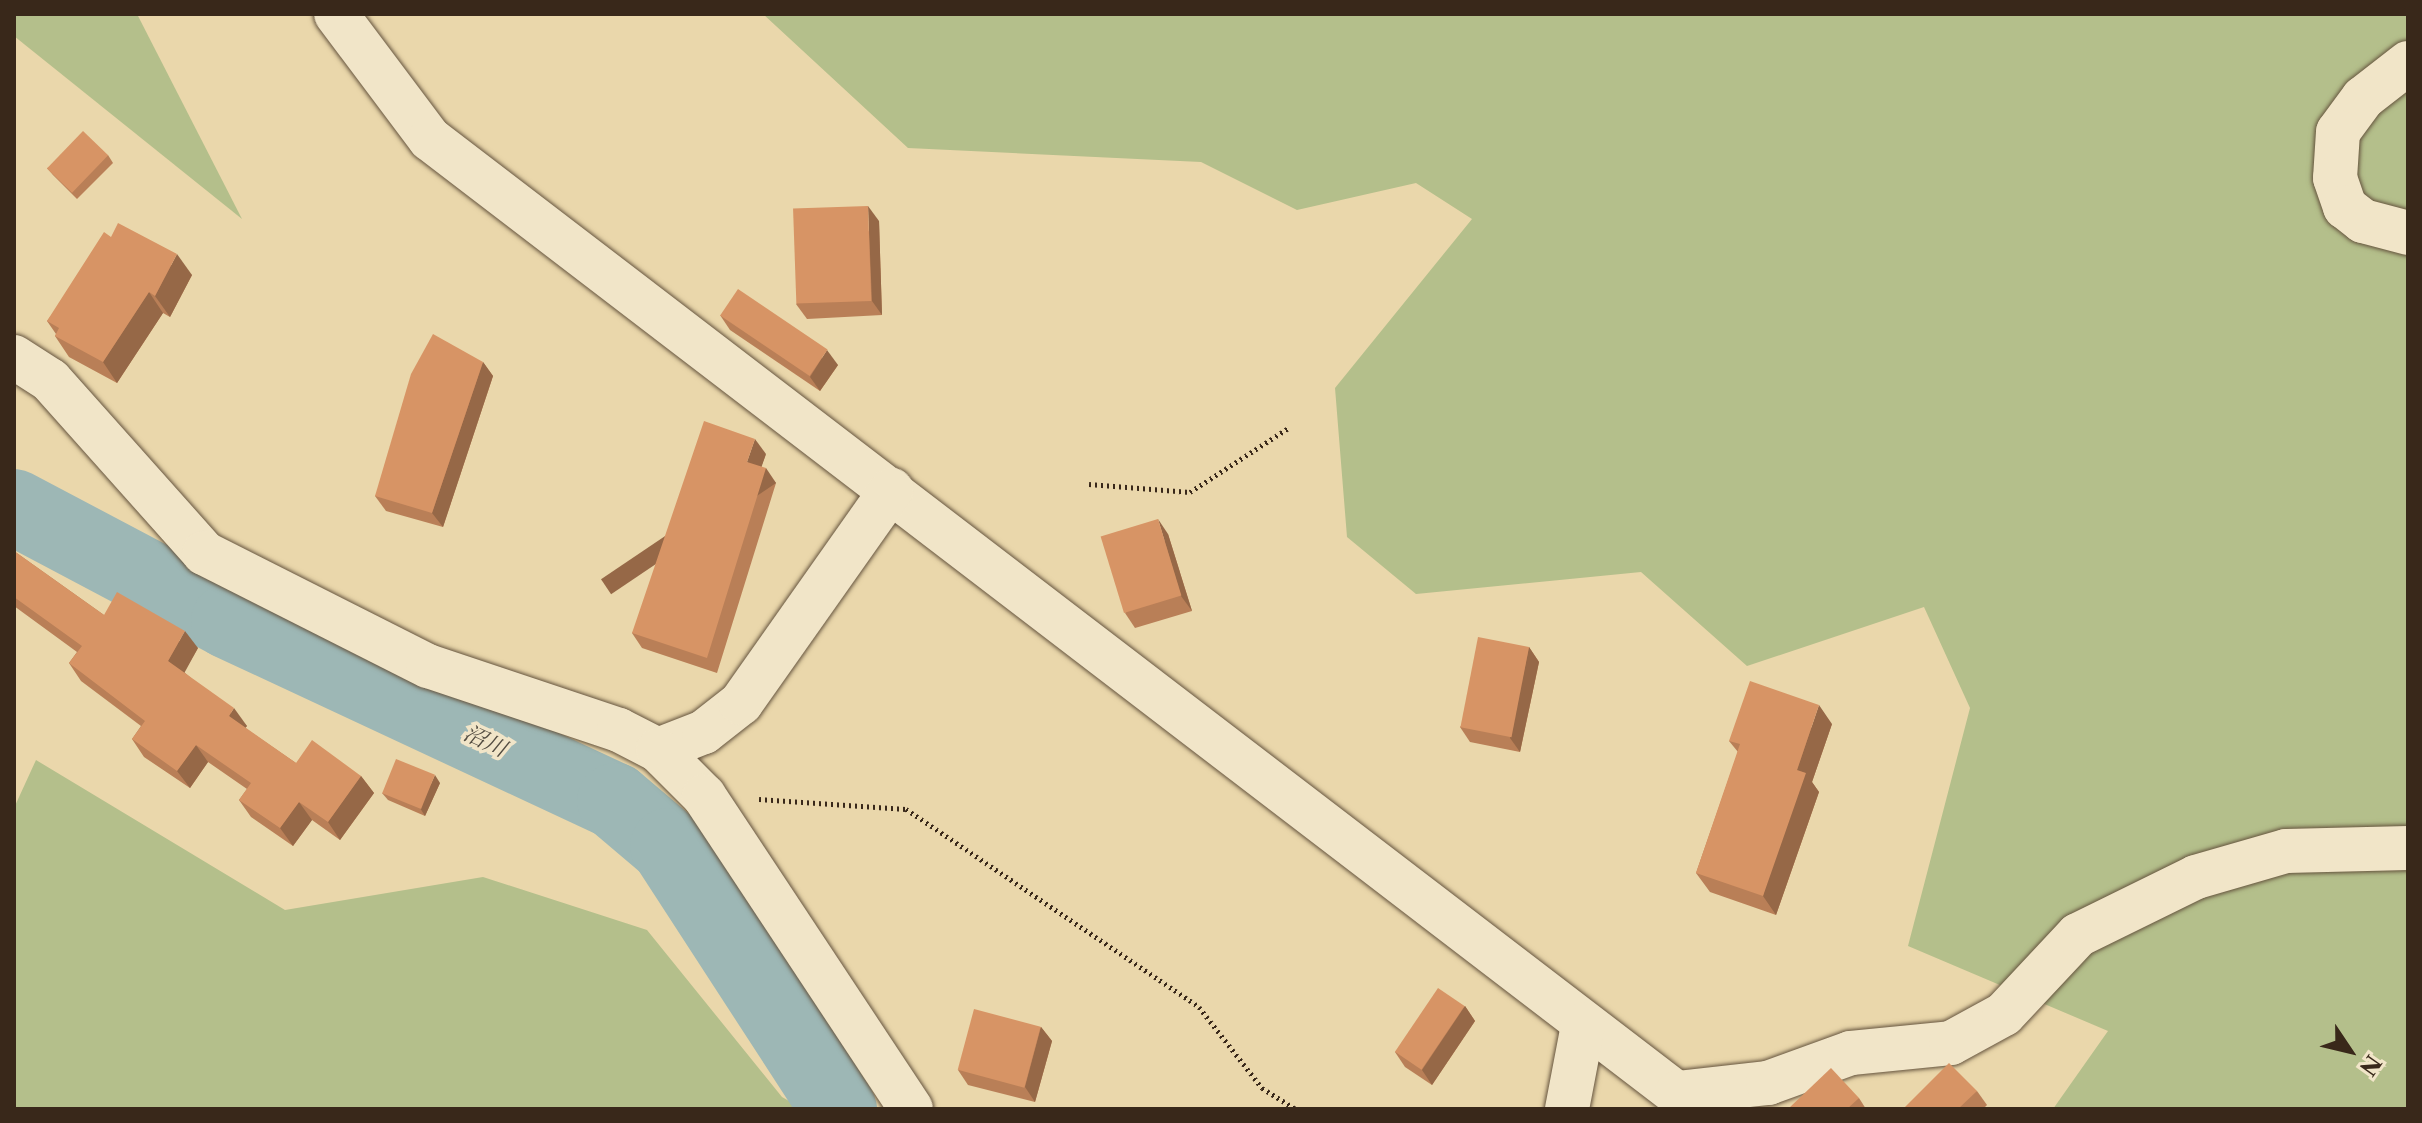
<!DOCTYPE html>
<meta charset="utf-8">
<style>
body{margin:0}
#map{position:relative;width:2422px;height:1123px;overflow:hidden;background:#ead7ab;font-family:"Libre Caslon Text","Noto Serif JP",serif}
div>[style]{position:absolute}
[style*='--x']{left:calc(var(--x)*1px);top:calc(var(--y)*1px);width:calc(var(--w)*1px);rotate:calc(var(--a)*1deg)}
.green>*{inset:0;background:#b4bf8b}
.river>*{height:76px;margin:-38px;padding:0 38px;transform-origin:38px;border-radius:38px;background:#9db7b5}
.path>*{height:5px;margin-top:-2.5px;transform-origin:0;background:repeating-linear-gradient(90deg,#39281a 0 2px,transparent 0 6px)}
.roads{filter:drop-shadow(0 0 2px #65543e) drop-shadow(0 0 2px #65543e)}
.minor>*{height:44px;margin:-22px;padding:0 22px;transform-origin:22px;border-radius:22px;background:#f1e5c8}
.wall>*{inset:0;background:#b97f57}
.shaded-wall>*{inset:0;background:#966847;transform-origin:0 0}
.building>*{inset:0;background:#d79465;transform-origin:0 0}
span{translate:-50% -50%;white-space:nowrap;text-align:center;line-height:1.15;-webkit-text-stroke:7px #f1e5c8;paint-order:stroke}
.water-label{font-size:22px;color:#524c41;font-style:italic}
.frame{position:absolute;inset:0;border:16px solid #39281a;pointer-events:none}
.north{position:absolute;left:2310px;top:1011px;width:80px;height:80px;-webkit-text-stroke:6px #f1e5c8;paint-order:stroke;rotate:125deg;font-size:22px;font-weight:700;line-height:32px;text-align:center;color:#39281a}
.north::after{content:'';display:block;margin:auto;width:28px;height:36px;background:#39281a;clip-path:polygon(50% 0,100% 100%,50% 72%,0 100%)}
</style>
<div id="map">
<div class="green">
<i style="clip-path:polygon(14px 14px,137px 14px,242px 219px,14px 36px)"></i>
<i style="clip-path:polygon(763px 14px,2408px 14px,2408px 1109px,2053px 1109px,2108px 1031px,1908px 946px,1970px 708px,1924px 607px,1747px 666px,1641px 572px,1416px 594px,1347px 537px,1335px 388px,1472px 219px,1416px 183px,1297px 210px,1201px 162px,908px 148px)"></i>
<i style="clip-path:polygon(36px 760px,285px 910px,483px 877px,647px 930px,782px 1097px,803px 1109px,14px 1109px,14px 808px)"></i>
</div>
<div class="river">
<i style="--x:14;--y:507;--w:243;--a:27.9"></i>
<i style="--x:229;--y:621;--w:426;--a:25"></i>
<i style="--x:615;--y:801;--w:70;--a:40.3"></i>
<i style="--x:668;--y:846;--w:314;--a:57"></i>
</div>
<div class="path">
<i style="--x:1089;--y:484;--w:101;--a:4.5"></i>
<i style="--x:1190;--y:492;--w:119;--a:-33"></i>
<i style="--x:759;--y:799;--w:147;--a:3.9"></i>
<i style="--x:906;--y:809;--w:354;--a:34"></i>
<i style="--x:1199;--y:1007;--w:103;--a:52.1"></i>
<i style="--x:1262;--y:1088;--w:39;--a:32"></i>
</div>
<div class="roads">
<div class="minor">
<i style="--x:336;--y:14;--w:156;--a:53.1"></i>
<i style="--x:430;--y:139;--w:1596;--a:37.44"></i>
<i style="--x:2408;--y:63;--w:57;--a:142.1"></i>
<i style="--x:2363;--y:98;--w:42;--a:126.3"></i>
<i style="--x:2338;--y:132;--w:46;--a:93.7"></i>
<i style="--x:2335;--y:178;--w:31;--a:71"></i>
<i style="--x:2345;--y:207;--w:23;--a:38"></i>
<i style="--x:2363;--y:221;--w:47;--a:14.9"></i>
<i style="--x:14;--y:357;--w:43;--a:32.6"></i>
<i style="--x:50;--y:380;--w:232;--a:48.3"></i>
<i style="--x:204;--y:553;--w:251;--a:26.8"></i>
<i style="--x:428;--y:666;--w:201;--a:18.5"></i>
<i style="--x:619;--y:730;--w:44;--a:27.1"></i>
<i style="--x:658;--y:750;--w:49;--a:-21.4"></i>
<i style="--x:704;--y:732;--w:47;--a:-38.1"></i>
<i style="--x:741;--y:703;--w:261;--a:-54.8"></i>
<i style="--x:658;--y:750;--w:65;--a:45"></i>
<i style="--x:704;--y:796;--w:375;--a:56.5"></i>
<i style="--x:1677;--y:1093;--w:92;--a:-6.3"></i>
<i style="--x:1768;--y:1083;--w:88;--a:-19.9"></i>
<i style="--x:1851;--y:1053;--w:100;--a:-5.7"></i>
<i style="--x:1951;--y:1043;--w:60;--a:-28.7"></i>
<i style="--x:2004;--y:1014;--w:108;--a:-46.9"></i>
<i style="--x:2078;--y:935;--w:131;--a:-26.2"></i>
<i style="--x:2196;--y:877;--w:94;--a:-16.1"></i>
<i style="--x:2286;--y:851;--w:122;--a:-1.4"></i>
<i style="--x:1567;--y:1109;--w:86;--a:-79.2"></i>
</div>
</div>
<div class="wall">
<i style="clip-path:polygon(108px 155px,113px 163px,77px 199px,53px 175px,47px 168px)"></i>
<i style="clip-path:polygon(879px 221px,882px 315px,807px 319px,796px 304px)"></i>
<i style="clip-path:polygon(111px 237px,192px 275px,170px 317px,163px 313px,117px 383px,69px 357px,55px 336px,56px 334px,47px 321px)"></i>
<i style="clip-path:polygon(720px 315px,838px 365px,820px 391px,730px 330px)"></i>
<i style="clip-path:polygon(483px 362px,493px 376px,443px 527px,386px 511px,375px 496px)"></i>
<i style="clip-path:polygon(766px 454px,761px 467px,776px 483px,717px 673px,642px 648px,632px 633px)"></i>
<i style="clip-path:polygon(1168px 534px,1192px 611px,1135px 628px,1125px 613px)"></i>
<i style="clip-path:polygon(14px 551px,104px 615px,198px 648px,184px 672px,247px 726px,245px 728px,296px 763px,361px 776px,374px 793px,340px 840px,312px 820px,293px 846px,251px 817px,239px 800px,247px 789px,208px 762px,190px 788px,144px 757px,132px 739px,141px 726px,81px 681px,69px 663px,77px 652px,14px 606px)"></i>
<i style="clip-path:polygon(1529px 647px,1539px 662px,1520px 752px,1470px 742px,1460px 727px)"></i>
<i style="clip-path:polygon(1832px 724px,1812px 782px,1819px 792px,1776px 915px,1710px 892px,1696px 873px,1738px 752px,1729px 741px)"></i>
<i style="clip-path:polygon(440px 783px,425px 816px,388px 800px,382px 793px)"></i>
<i style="clip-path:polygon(1465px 1006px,1475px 1021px,1432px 1085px,1405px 1067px,1395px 1052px)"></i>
<i style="clip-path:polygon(1041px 1027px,1052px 1041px,1035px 1102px,968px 1085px,958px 1070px)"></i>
<i style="clip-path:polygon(1977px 1091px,1987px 1105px,1983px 1109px,1903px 1109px)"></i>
<i style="clip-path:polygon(1859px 1098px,1866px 1109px,1790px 1109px)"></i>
</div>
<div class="shaded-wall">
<i style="clip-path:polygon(868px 206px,879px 221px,882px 315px,872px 301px)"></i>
<i style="clip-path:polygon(177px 254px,192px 275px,170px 317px,155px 296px)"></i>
<i style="clip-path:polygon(149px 292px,163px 313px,117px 383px,103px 362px)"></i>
<i style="clip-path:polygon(827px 350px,838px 365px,820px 391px,810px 377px)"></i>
<i style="clip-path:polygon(483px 362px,493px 376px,443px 527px,432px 513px)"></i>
<i style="clip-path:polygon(755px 439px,766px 454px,758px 477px,747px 462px)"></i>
<i style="left:766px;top:468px;width:18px;height:199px;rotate:56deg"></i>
<i style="clip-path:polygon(1158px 519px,1168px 534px,1192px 611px,1181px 596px)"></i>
<i style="clip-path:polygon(185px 631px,198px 648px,181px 679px,168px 661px)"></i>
<i style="clip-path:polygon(1529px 647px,1539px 662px,1520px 752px,1510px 738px)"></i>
<i style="clip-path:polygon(1819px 705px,1832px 724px,1812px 782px,1819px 792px,1776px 915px,1763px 896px,1797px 770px)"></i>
<i style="clip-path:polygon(234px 708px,247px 726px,241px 733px,229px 716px)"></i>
<i style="clip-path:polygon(196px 745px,208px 762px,190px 788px,177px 771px)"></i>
<i style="clip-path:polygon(435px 775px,440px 783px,425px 816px,420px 808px)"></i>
<i style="clip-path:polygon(361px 776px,374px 793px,340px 840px,328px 822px)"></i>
<i style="clip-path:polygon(299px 802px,312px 820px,293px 846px,280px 828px)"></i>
<i style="clip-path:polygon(1465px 1006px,1475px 1021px,1432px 1085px,1422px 1070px)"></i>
<i style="clip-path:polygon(1041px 1027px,1052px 1041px,1035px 1102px,1025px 1087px)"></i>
</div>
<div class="building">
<i style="left:83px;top:131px;width:35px;height:52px;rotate:44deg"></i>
<i style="left:868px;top:206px;width:95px;height:75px;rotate:88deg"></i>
<i style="clip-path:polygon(118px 223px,177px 254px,155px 296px,149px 292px,103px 362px,55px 336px,59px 328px,47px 321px,104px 232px,111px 237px)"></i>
<i style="left:738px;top:289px;width:108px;height:32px;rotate:34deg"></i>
<i style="clip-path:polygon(433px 334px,483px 362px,432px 513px,375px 496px,411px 374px)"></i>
<i style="clip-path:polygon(704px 421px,755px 439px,747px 462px,766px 468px,707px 658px,632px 633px)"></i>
<i style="left:1158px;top:519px;width:80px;height:60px;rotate:73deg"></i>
<i style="clip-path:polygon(14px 551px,104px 615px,117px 592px,185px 631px,168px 661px,234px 708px,229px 716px,296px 763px,312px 740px,361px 776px,328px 822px,299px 802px,280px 828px,239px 800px,251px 783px,196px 745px,177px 771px,132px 739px,145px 721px,69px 663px,82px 646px,14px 597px)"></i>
<i style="left:1478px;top:637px;width:52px;height:92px;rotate:11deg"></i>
<i style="clip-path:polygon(1750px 681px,1819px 705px,1797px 770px,1806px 773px,1763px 896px,1696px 873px,1740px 744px,1729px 741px)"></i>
<i style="left:396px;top:759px;width:42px;height:37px;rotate:22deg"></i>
<i style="left:1438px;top:988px;width:32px;height:77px;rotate:34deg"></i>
<i style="left:974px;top:1009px;width:69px;height:63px;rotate:15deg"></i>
<i style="clip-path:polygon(1949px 1063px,1977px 1091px,1958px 1109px,1903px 1109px)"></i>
<i style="clip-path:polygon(1831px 1068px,1859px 1098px,1847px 1109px,1791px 1109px,1789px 1108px)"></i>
</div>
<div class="water-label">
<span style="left:485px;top:741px;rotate:25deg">沼川</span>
</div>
<div class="frame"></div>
<div class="north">N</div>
</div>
